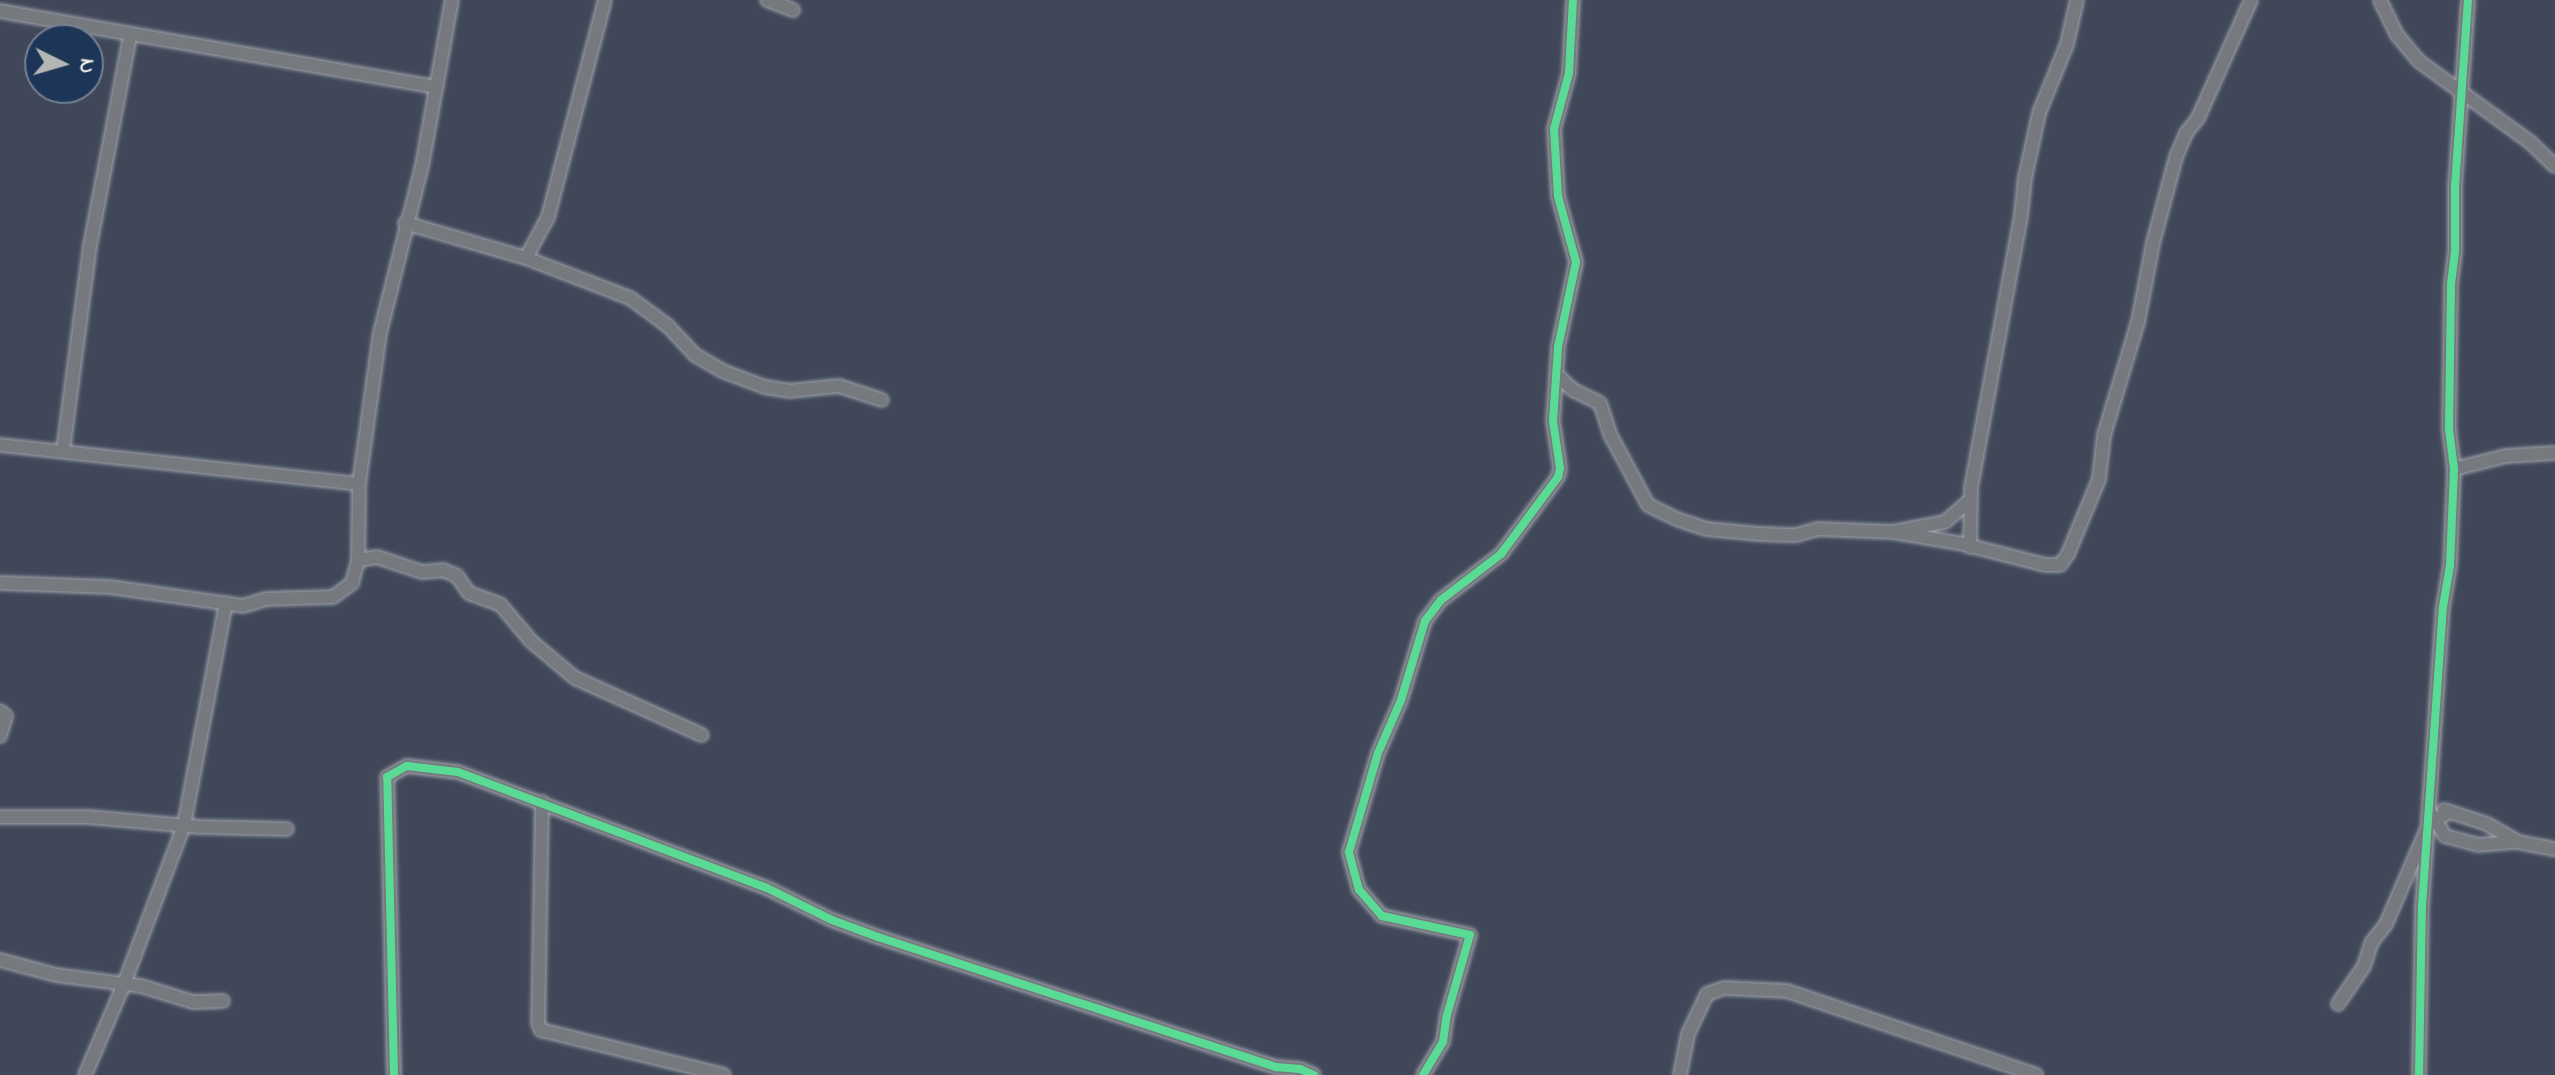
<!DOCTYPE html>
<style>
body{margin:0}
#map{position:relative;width:2555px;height:1075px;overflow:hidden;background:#3f4759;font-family:"Indie Flower",sans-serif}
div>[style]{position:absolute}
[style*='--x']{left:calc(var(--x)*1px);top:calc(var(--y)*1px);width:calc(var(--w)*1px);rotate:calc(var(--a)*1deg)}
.roads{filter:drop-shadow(0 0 2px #a0a3aa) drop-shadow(0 0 2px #a0a3aa)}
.minor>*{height:12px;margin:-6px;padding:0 6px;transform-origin:6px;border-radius:6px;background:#767a7f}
.cycleway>*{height:8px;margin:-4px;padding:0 4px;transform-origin:4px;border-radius:4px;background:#5adb95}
span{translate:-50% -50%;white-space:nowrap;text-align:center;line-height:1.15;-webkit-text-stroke:6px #1d3557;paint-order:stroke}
.north{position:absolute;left:24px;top:24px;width:80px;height:80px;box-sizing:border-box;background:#1d3557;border:2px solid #738091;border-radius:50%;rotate:95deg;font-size:22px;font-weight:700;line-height:32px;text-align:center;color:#f4f1e8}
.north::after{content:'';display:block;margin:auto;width:28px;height:36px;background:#b5b6b6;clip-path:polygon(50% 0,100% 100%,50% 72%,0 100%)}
</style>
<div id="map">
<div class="roads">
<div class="minor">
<i style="--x:767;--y:0;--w:28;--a:21"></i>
<i style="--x:2380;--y:0;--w:39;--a:64"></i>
<i style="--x:2397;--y:35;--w:35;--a:50"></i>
<i style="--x:2420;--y:62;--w:137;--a:36.1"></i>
<i style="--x:2531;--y:143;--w:33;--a:44"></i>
<i style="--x:0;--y:11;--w:443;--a:9.9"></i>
<i style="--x:405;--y:223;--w:126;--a:16.1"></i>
<i style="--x:526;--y:258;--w:111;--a:21"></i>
<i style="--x:630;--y:298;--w:47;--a:36.4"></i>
<i style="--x:668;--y:326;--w:40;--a:47"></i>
<i style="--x:695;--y:355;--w:34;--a:30"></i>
<i style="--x:725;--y:372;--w:43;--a:20.6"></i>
<i style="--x:765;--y:387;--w:24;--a:9"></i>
<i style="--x:789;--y:391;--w:50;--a:-5.7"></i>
<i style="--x:839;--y:386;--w:45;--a:18"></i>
<i style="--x:526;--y:258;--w:47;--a:-61.8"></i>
<i style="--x:548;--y:217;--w:224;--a:-75.3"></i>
<i style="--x:1557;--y:375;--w:22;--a:43"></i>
<i style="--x:1573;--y:390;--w:30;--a:26"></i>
<i style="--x:1600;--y:403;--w:35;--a:72"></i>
<i style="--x:1611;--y:436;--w:78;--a:61.8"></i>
<i style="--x:1648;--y:505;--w:34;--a:26"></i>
<i style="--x:1679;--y:520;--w:29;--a:18"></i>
<i style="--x:1707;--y:529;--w:52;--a:5.5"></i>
<i style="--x:1759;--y:534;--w:37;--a:2"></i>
<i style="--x:1796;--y:535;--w:23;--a:-15"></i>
<i style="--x:1818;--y:529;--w:75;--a:2.3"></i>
<i style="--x:1893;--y:532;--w:53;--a:-10.9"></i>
<i style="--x:1945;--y:522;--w:33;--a:-41"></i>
<i style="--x:0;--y:445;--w:361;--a:6.2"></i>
<i style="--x:63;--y:451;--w:207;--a:-82.5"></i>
<i style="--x:90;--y:246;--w:214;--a:-79.2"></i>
<i style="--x:2454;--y:469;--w:54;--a:-14"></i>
<i style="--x:2506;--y:456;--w:49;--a:-3.5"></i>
<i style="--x:1893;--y:532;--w:67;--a:9.5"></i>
<i style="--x:1959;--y:543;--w:89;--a:14.3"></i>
<i style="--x:2045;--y:565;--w:15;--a:0"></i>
<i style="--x:2060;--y:565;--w:14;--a:-54"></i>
<i style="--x:2068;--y:554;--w:81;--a:-67.5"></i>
<i style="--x:2099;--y:479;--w:44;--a:-83.5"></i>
<i style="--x:2104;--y:435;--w:118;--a:-73.3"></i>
<i style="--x:2138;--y:322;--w:80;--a:-79.2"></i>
<i style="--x:2153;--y:243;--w:89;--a:-75"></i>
<i style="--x:2176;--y:157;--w:26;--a:-67"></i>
<i style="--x:2186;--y:133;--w:19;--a:-51"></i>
<i style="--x:2198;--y:118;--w:129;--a:-65.8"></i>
<i style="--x:1970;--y:547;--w:59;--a:-89"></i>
<i style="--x:1971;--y:488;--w:277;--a:-79.6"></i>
<i style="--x:2021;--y:216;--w:38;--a:-84"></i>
<i style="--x:2025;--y:178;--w:66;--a:-77.8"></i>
<i style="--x:2039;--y:113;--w:74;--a:-67.9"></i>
<i style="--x:2067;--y:44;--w:45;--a:-77.2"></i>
<i style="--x:358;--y:560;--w:19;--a:-9"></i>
<i style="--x:377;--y:557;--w:47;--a:18.4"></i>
<i style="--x:422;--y:572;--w:21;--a:-5"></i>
<i style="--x:443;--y:570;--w:15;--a:23"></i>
<i style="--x:457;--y:576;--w:21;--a:55"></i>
<i style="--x:469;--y:593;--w:33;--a:20"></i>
<i style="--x:500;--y:604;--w:48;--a:50"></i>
<i style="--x:531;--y:641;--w:57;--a:40.1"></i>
<i style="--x:575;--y:678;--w:139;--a:24.2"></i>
<i style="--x:0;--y:583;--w:110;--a:2.1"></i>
<i style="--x:110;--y:587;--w:134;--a:8.1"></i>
<i style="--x:243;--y:606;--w:24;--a:-17"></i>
<i style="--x:266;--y:599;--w:67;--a:-1.7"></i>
<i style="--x:333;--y:597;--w:24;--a:-36"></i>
<i style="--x:352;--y:583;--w:24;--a:-75"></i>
<i style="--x:358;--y:560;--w:76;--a:-89.2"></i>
<i style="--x:359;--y:484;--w:152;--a:-82.1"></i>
<i style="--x:380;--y:333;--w:172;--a:-75.9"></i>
<i style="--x:422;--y:166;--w:169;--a:-79.8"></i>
<i style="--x:0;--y:711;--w:8;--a:40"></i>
<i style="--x:6;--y:716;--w:21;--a:107"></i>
<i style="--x:542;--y:802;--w:221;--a:91"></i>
<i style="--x:538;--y:1023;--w:8;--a:67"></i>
<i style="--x:541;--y:1030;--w:188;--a:13.8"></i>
<i style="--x:2444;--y:810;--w:45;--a:18"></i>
<i style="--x:2487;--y:824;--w:36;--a:30"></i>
<i style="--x:2518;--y:842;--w:38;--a:11"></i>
<i style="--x:2432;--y:815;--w:25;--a:58"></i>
<i style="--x:2445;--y:836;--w:34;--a:15"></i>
<i style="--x:2478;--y:845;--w:38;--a:-5"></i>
<i style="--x:0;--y:817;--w:88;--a:0"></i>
<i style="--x:88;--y:817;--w:113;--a:5.1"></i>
<i style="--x:201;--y:827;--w:86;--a:1.3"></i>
<i style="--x:0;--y:960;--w:58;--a:15"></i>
<i style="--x:56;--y:975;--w:86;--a:7.4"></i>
<i style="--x:141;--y:986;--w:54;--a:17.1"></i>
<i style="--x:193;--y:1002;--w:30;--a:-2"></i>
<i style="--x:2338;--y:1004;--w:46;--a:-55.6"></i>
<i style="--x:2364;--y:966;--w:25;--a:-72"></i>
<i style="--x:2372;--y:942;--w:23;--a:-52"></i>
<i style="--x:2386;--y:924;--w:109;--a:-66.7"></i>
<i style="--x:2429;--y:824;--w:23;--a:-31"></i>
<i style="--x:85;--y:1075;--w:99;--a:-66.8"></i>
<i style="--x:124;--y:984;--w:170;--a:-69.3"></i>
<i style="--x:184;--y:825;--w:226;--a:-79.3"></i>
<i style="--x:394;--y:1075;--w:298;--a:-91.3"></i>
<i style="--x:387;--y:777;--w:23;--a:-29"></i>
<i style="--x:407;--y:766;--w:51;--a:6.7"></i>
<i style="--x:458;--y:772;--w:330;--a:20.6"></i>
<i style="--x:767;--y:888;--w:72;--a:26.2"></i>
<i style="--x:832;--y:920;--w:49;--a:20.3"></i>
<i style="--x:878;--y:937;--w:419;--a:18.1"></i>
<i style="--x:1276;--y:1067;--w:24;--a:5"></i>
<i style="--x:1300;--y:1069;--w:15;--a:23"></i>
<i style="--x:1423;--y:1075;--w:39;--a:-59"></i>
<i style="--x:1443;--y:1042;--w:27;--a:-82"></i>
<i style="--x:1447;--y:1015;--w:83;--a:-74"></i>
<i style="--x:1470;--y:935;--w:90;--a:-167.8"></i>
<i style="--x:1382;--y:916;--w:35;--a:-131"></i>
<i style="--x:1359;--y:890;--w:39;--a:-105"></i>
<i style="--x:1349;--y:852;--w:103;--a:-73.7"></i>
<i style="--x:1378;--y:753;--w:58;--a:-66.5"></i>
<i style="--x:1401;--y:700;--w:83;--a:-73.1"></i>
<i style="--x:1425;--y:621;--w:26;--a:-53"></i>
<i style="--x:1441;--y:600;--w:76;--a:-37.5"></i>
<i style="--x:1501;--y:554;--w:96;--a:-53.5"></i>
<i style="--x:1558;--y:477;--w:9;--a:-77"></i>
<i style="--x:1560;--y:468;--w:48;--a:-98.5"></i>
<i style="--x:1553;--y:421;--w:74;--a:-86.1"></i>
<i style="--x:1558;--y:347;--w:87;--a:-78"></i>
<i style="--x:1576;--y:262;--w:68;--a:-105.3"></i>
<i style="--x:1558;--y:196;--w:67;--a:-93.4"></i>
<i style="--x:1554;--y:129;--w:58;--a:-75"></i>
<i style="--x:1569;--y:73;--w:73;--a:-86.9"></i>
<i style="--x:1680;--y:1075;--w:42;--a:-79"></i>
<i style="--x:1688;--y:1034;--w:44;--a:-64.6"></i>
<i style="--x:1707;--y:994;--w:18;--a:-19"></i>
<i style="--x:1724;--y:988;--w:63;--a:2.7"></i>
<i style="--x:1787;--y:991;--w:263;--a:18.6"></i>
<i style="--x:2419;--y:1075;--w:169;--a:-89"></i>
<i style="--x:2422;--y:906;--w:300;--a:-86"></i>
<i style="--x:2443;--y:607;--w:43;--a:-80.5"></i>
<i style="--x:2450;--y:565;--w:96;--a:-87.6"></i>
<i style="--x:2454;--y:469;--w:40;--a:-97.1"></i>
<i style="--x:2449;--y:429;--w:145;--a:-89.2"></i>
<i style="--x:2451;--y:284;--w:32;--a:-83"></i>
<i style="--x:2455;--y:252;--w:66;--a:-90"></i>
<i style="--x:2455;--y:186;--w:186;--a:-86"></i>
</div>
</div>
<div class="cycleway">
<i style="--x:394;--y:1075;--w:298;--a:-91.3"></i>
<i style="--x:387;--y:777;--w:23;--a:-29"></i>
<i style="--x:407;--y:766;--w:51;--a:6.7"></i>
<i style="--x:458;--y:772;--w:330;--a:20.6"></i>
<i style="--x:767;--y:888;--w:72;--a:26.2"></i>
<i style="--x:832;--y:920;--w:49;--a:20.3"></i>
<i style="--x:878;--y:937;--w:419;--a:18.1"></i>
<i style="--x:1276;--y:1067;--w:24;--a:5"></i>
<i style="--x:1300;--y:1069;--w:15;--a:23"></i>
<i style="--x:1423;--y:1075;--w:39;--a:-59"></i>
<i style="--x:1443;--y:1042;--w:27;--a:-82"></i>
<i style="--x:1447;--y:1015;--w:83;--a:-74"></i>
<i style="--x:1470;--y:935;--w:90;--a:-167.8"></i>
<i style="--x:1382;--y:916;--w:35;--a:-131"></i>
<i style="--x:1359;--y:890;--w:39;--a:-105"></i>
<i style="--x:1349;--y:852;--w:103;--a:-73.7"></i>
<i style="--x:1378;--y:753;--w:58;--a:-66.5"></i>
<i style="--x:1401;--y:700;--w:83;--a:-73.1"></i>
<i style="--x:1425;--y:621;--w:26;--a:-53"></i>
<i style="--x:1441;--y:600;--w:76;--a:-37.5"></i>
<i style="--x:1501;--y:554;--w:96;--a:-53.5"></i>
<i style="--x:1558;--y:477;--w:9;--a:-77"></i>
<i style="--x:1560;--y:468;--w:48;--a:-98.5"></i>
<i style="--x:1553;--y:421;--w:74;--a:-86.1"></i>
<i style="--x:1558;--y:347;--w:87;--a:-78"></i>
<i style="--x:1576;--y:262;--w:68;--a:-105.3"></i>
<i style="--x:1558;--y:196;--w:67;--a:-93.4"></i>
<i style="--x:1554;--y:129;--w:58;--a:-75"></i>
<i style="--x:1569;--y:73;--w:73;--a:-86.9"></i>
<i style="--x:2419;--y:1075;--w:169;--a:-89"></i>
<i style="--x:2422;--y:906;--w:300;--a:-86"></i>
<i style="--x:2443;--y:607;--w:43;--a:-80.5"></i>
<i style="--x:2450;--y:565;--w:96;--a:-87.6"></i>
<i style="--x:2454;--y:469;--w:40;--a:-97.1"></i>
<i style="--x:2449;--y:429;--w:145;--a:-89.2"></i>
<i style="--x:2451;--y:284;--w:32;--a:-83"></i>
<i style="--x:2455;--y:252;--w:66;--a:-90"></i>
<i style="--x:2455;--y:186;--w:186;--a:-86"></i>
</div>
<div class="north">N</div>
</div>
